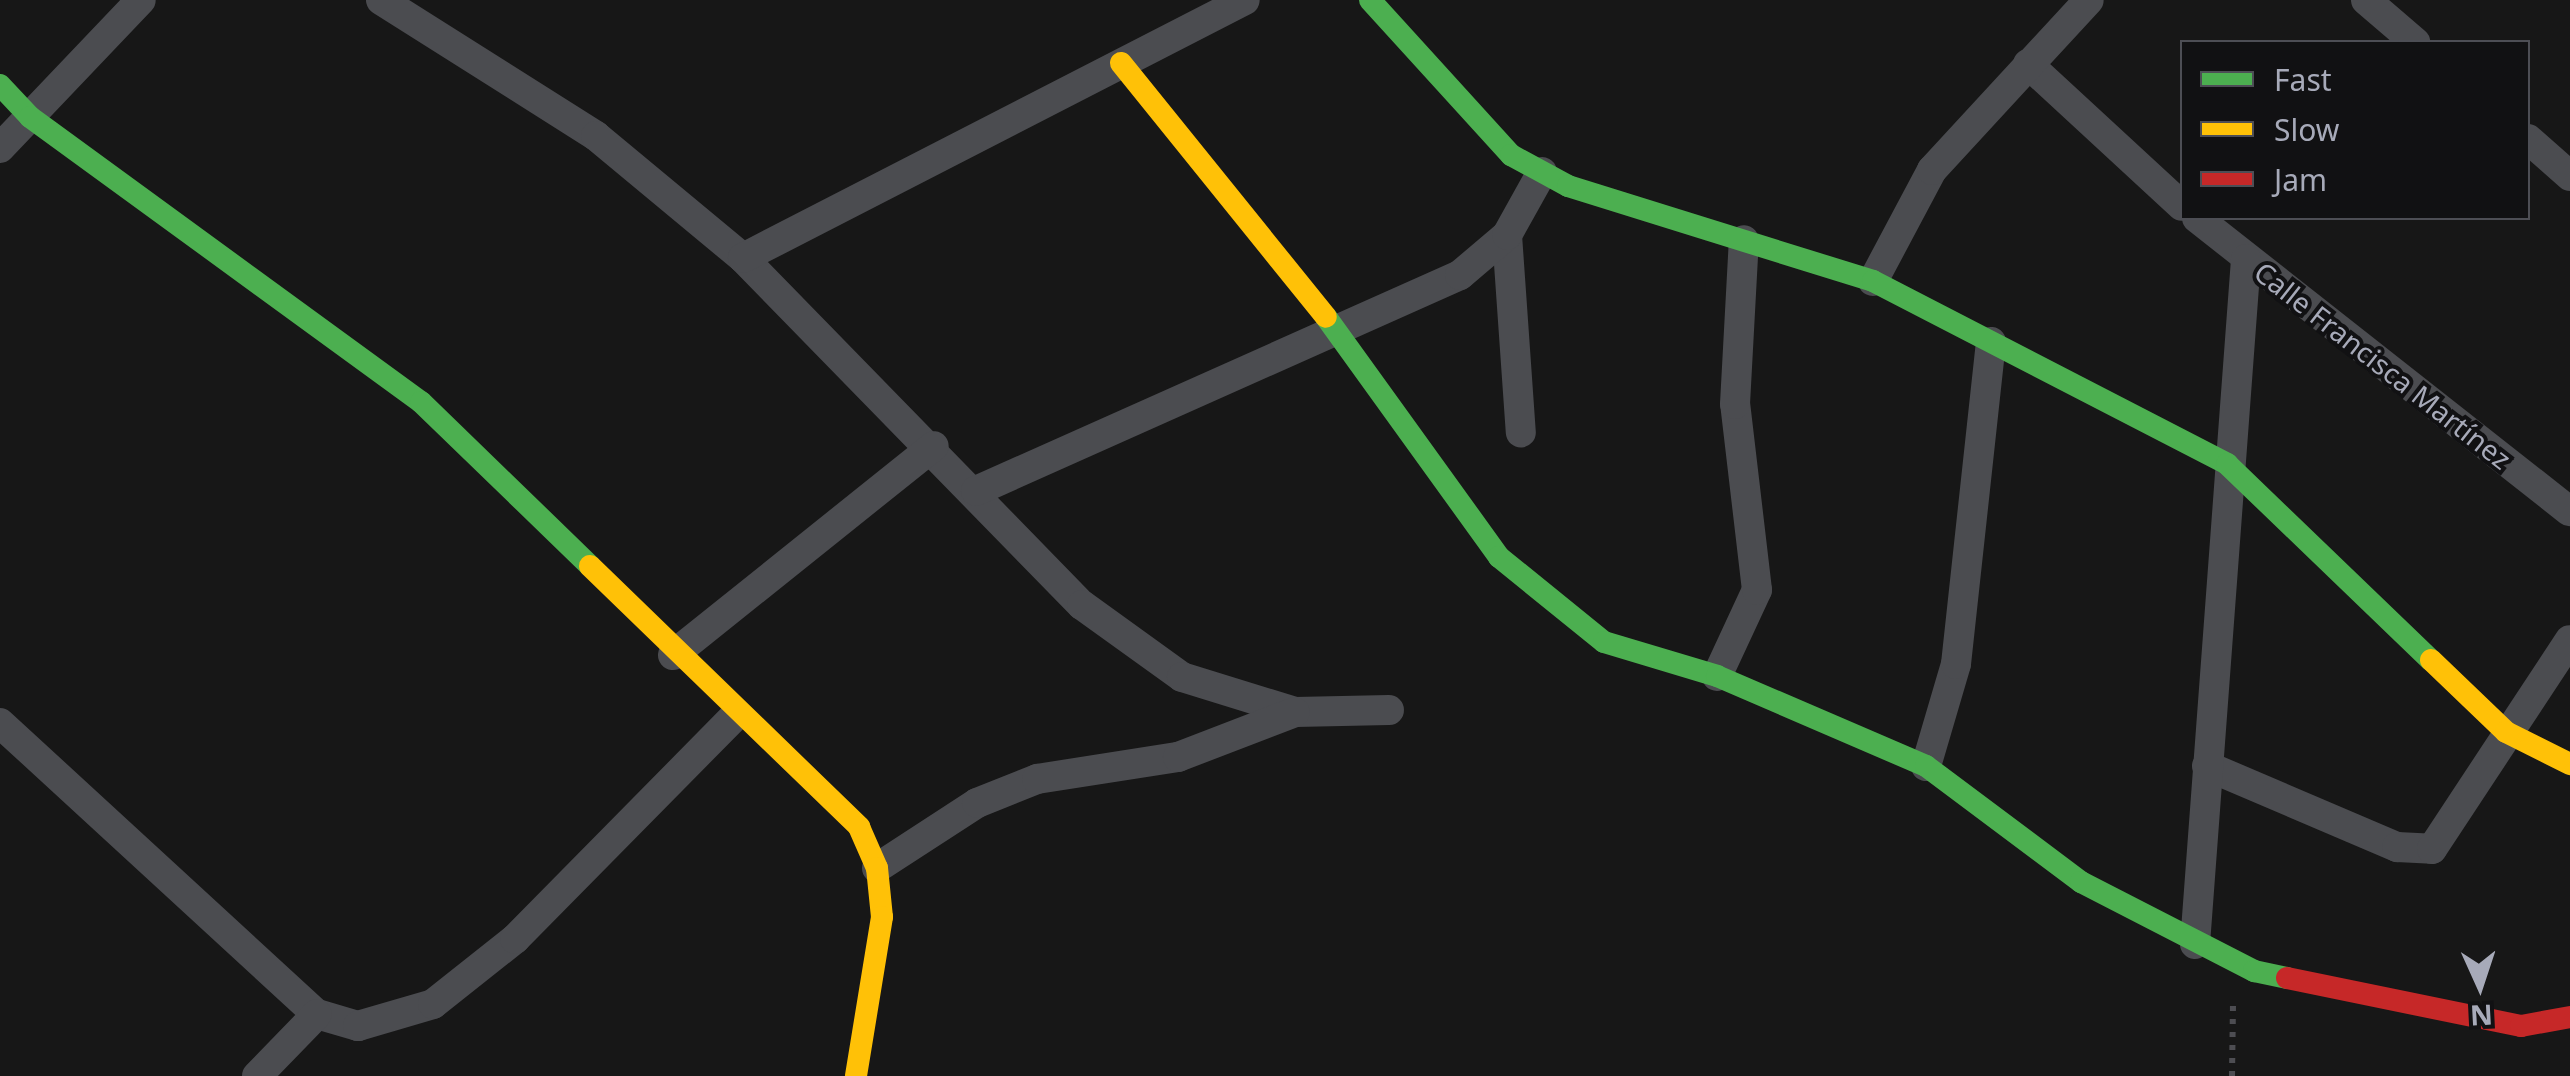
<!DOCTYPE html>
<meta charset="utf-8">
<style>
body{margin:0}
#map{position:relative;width:2570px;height:1076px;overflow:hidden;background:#171717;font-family:"Noto Sans",sans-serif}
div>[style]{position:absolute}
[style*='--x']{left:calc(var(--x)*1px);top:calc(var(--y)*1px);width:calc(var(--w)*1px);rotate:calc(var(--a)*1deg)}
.path>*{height:6px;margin-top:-3px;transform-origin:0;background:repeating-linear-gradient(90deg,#4d4d52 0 5px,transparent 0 13px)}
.street>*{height:30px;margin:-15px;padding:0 15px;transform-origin:15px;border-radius:15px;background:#4b4c50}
.fast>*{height:22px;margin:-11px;padding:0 11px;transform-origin:11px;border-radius:11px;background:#4caf50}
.slow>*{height:22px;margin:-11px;padding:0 11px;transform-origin:11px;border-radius:11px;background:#ffc107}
.jam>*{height:22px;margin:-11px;padding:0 11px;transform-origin:11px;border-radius:11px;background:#c62828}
span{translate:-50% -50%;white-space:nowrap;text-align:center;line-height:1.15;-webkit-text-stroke:8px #111113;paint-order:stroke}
.street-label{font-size:28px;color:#a7aab9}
.legend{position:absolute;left:2180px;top:40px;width:350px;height:180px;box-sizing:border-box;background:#111113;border:2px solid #4d4e55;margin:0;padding:12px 18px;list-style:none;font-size:30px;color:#a7aab9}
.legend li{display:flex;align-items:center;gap:20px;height:50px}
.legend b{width:50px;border:2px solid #4d4e55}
.north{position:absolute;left:2430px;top:936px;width:100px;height:100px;-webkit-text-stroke:8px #111113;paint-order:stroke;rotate:177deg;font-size:28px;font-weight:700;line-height:40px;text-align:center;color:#a7aab9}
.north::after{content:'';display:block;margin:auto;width:35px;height:45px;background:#a7aab9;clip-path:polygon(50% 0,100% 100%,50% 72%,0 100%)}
</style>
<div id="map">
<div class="path">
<i style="--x:2232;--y:1076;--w:72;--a:-89.2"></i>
</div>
<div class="street">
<i style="--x:381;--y:0;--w:254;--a:32.3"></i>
<i style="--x:596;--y:136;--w:191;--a:39.7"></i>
<i style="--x:743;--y:258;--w:485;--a:45.7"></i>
<i style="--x:1082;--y:605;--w:123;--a:35.8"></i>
<i style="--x:1182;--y:677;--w:118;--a:17.2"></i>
<i style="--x:1295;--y:712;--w:94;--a:-1.2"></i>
<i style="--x:2366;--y:0;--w:65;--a:40.6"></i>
<i style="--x:2028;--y:64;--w:209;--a:42.7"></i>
<i style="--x:2528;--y:139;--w:56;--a:41.4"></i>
<i style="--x:0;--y:148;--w:204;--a:-46.4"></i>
<i style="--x:2197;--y:218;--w:474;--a:38.2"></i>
<i style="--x:1507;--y:235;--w:198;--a:86"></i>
<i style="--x:743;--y:258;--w:564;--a:-27.2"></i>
<i style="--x:1873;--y:281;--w:126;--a:-62"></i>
<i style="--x:1932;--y:170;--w:231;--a:-47.3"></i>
<i style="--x:976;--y:491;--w:530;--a:-24.05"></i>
<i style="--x:1460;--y:275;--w:62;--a:-40.4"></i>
<i style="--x:1507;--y:235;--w:72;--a:-60.9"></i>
<i style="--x:673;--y:655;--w:334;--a:-38.7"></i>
<i style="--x:1717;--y:676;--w:95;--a:-65.1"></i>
<i style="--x:1757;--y:590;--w:187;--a:-96.7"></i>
<i style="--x:1735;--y:404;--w:164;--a:-86.9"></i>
<i style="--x:0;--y:723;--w:430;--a:42.6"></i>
<i style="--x:317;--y:1014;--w:43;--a:16.3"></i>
<i style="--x:358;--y:1026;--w:78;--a:-16.3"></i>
<i style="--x:433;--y:1004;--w:105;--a:-38.4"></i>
<i style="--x:515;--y:939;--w:313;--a:-45.4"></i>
<i style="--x:1926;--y:766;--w:106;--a:-73.6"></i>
<i style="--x:1956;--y:664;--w:324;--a:-83.8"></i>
<i style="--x:2207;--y:766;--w:207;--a:23.1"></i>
<i style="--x:2397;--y:847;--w:35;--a:3"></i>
<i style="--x:2432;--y:849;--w:250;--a:-56.6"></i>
<i style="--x:877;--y:868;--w:119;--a:-33"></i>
<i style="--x:977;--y:803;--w:65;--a:-21.8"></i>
<i style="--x:1037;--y:779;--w:143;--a:-8.9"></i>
<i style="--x:1178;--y:757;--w:125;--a:-21"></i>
<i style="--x:2195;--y:944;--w:687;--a:-85.74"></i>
<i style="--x:257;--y:1076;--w:86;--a:-45.9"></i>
</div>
<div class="fast">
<i style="--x:1370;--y:0;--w:210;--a:47.7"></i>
<i style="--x:1511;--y:155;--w:65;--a:28.5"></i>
<i style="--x:1568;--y:186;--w:319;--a:17.3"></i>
<i style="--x:1873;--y:281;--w:399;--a:27.3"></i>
<i style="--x:2227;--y:464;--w:283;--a:43.9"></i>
<i style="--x:0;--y:85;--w:44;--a:46.8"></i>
<i style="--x:30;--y:117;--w:484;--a:36.1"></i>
<i style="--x:421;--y:402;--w:235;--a:44.1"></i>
<i style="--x:1326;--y:317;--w:296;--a:54.2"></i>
<i style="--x:1499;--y:557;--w:135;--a:39"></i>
<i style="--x:1604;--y:642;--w:118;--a:16.7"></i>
<i style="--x:1717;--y:676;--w:228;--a:23.3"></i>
<i style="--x:1926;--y:766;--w:194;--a:36.8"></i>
<i style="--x:2081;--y:882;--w:195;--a:27.2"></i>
<i style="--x:2254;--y:971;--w:34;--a:12"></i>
</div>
<div class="slow">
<i style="--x:1121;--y:63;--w:326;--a:51.1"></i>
<i style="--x:590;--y:566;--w:375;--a:44.1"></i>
<i style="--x:859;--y:827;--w:45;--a:66.3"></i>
<i style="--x:877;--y:868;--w:49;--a:84.2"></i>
<i style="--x:882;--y:917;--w:161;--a:99.3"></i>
<i style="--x:2431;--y:660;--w:104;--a:43.8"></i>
<i style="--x:2506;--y:732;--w:72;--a:26.6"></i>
</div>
<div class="jam">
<i style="--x:2287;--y:978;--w:239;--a:11.6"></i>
<i style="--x:2521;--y:1026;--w:50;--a:-10.4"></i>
</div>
<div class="street-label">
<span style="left:2383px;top:365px;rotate:38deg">Calle Francisca Martínez</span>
</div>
<ul class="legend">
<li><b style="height:12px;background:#4caf50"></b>Fast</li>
<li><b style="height:12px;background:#ffc107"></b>Slow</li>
<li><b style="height:12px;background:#c62828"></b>Jam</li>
</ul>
<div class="north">N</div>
</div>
